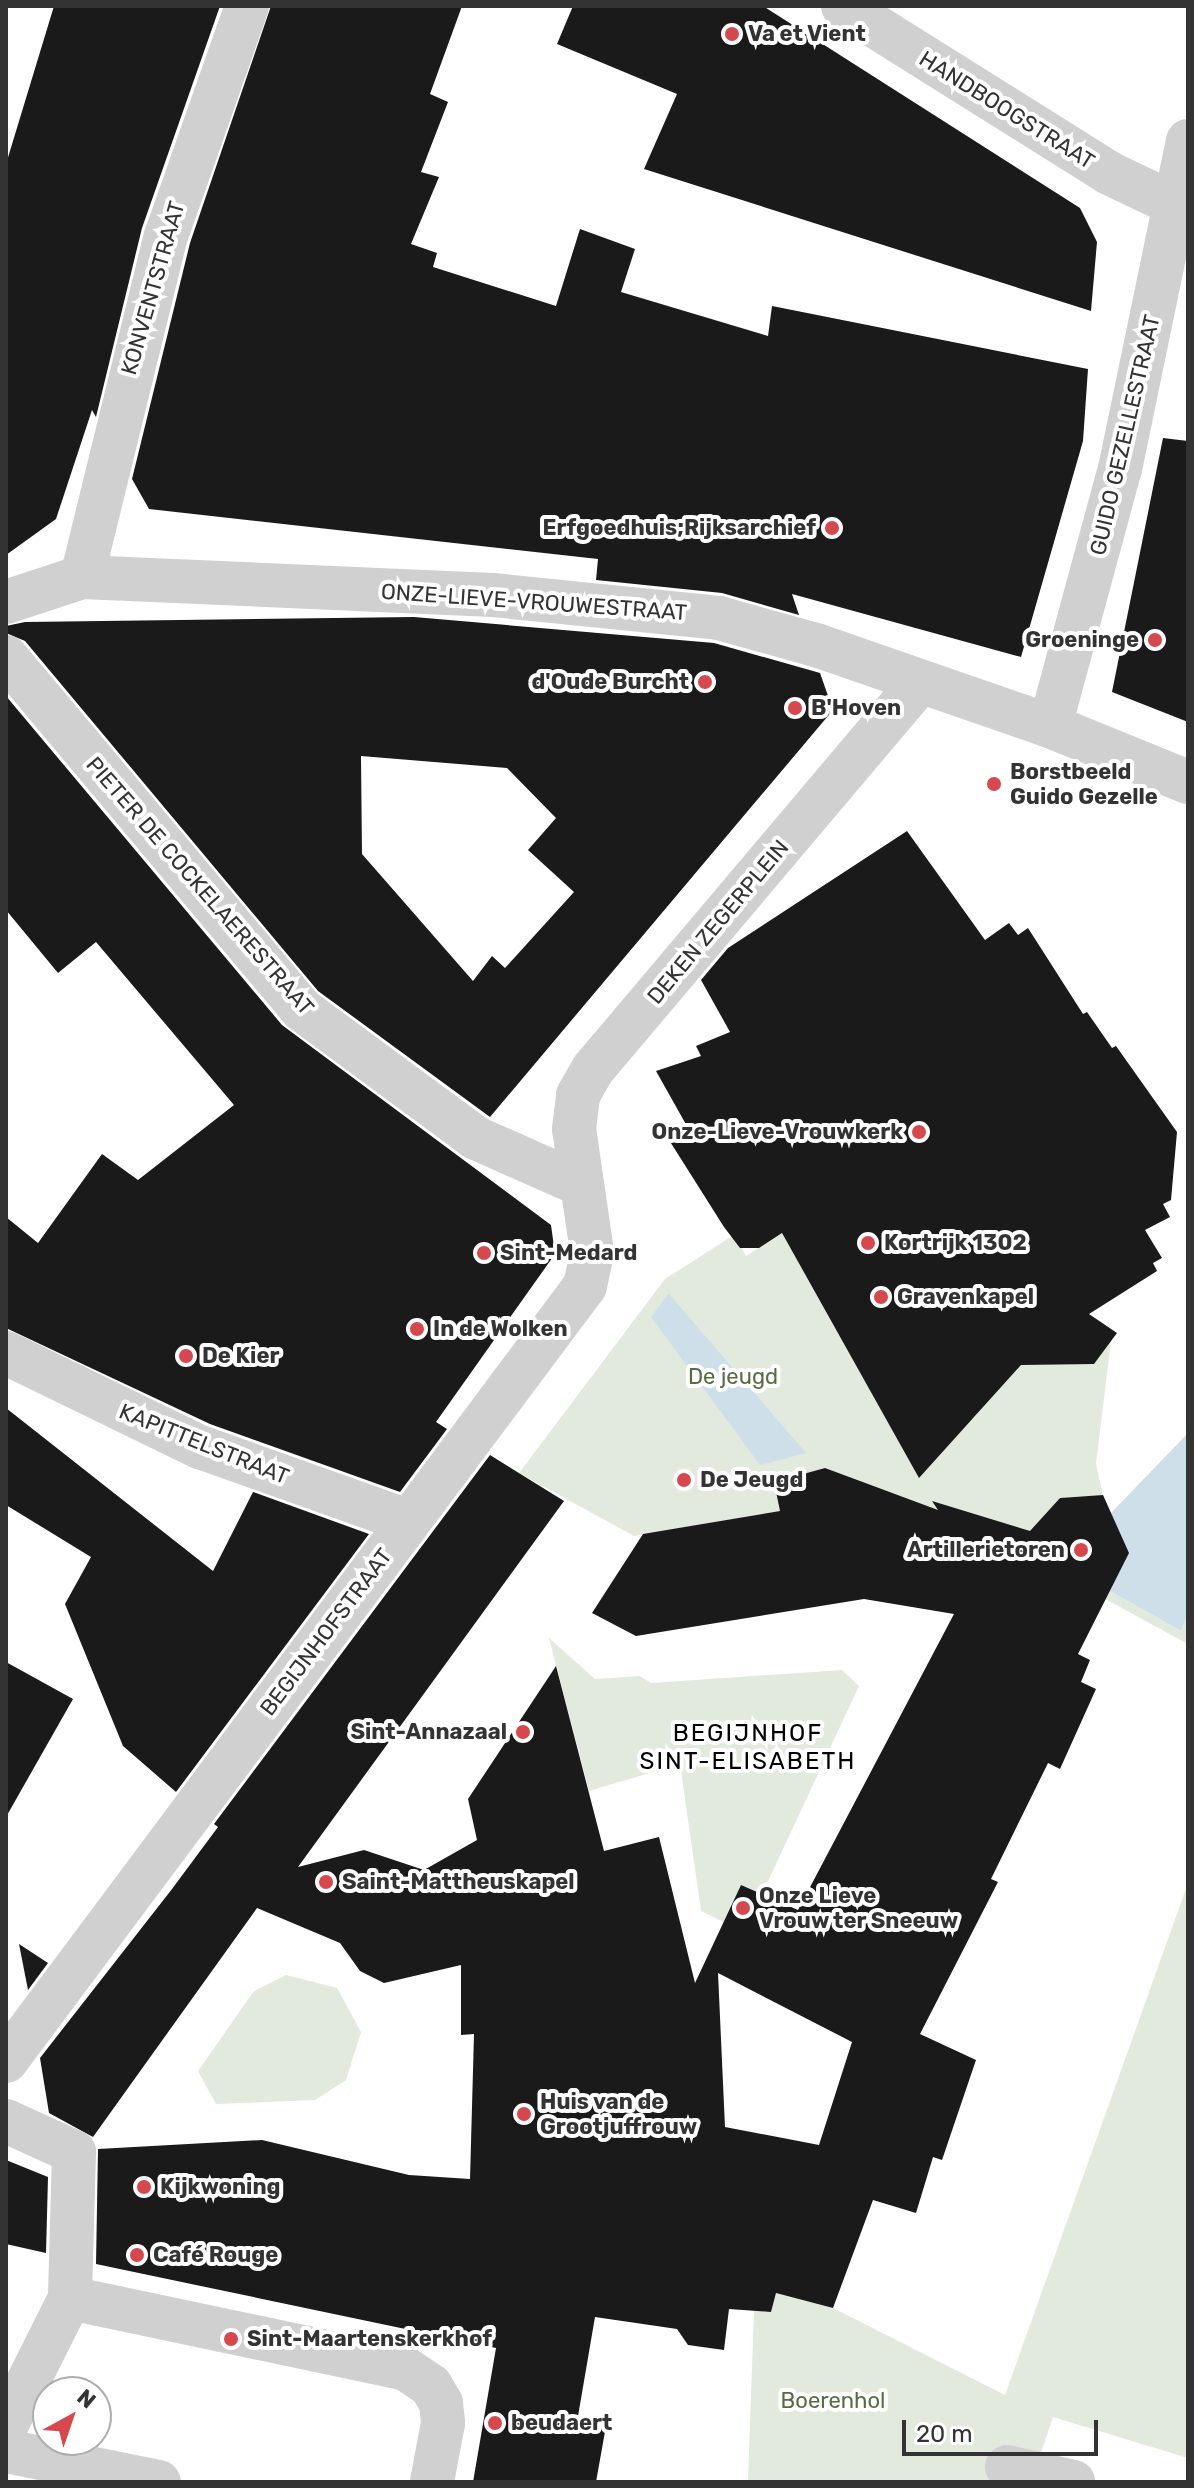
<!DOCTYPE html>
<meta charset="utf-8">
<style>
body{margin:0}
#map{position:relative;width:1194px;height:2488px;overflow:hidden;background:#fff;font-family:Rubik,sans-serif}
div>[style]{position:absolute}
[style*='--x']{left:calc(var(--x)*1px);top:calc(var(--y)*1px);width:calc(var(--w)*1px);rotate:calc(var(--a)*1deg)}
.green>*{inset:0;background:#e2e9dd}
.water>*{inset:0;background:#cedfe9}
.building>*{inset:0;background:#1a1a1a}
.minor>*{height:44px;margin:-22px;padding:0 22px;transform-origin:22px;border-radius:22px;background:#d0d0d0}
.dots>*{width:22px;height:22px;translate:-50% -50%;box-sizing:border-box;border:4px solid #fff;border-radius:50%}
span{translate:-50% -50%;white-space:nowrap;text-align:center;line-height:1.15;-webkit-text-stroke:8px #fff;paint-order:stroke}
.poi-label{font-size:22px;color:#333;font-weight:700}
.left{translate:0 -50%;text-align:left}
.right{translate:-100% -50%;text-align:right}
.street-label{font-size:22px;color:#333}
.park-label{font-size:22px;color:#556c43}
.neighbourhood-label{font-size:24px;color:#000;letter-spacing:2px}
.frame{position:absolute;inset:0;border:8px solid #333;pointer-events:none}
.north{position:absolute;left:32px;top:2376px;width:80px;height:80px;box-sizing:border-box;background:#fff;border:2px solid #adadad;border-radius:50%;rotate:40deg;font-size:22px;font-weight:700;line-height:32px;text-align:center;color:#333}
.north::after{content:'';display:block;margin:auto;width:28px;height:36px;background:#d7474e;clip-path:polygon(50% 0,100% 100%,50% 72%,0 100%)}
.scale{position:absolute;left:902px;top:2420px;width:196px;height:36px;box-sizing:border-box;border:4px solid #333;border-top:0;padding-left:10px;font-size:24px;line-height:28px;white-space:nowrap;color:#333;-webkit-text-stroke:6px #fff;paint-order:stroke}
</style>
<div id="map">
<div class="green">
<i style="clip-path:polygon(782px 1233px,885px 1417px,974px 1418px,985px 1404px,982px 1364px,1111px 1341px,1096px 1464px,1103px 1495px,1060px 1498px,1033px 1532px,1001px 1537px,825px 1468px,774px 1482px,780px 1511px,634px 1536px,519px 1473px,665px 1279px,734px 1235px,746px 1256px)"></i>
<i style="clip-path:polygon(1110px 1591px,1181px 1631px,1188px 1614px,1188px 1644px,1096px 1594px)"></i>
<i style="clip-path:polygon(549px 1638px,595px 1679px,640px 1676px,651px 1683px,842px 1670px,859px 1686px,762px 1894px,741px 1885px,724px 1922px,701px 1911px,680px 1764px,589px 1791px)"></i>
<i style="clip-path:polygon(1188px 1883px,1188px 2458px,1053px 2417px,1031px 2482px,748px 2482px,754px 2311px,771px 2312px,776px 2293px,833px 2308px,1005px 2395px)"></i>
<i style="clip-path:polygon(286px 1975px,337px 1988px,361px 2032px,346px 2080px,315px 2100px,216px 2104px,198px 2071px,254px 1991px)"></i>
</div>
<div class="water">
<i style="clip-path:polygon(668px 1294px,669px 1294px,806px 1453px,760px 1465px,651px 1317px)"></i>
<i style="clip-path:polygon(1188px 1433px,1188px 1614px,1181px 1631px,1110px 1591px,1111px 1513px)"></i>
</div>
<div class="building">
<i style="clip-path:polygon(54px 6px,220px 6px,142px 228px,96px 417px,92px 410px,56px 519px,6px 555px,6px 164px)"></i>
<i style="clip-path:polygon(271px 6px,462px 6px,430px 94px,448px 102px,421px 172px,439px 177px,411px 244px,437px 253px,433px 267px,556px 306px,580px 229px,635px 249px,621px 292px,768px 336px,772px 306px,1088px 369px,1083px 441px,1021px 657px,792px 594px,799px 615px,722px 593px,596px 580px,598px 559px,149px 509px,132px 479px,190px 243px)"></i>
<i style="clip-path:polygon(573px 6px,763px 6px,1080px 208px,1097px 242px,1091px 311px,644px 169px,677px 94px,557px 44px)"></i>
<i style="clip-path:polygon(1163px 438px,1188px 441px,1188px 722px,1112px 692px)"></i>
<i style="clip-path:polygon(evenodd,414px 617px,714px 643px,820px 673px,833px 710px,490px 1117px,318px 991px,25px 641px,6px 633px,6px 626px,25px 622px,414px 617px,361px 756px,507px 768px,556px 818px,528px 850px,574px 892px,505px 968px,492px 956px,473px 981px,362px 854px,361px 756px)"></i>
<i style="clip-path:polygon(6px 696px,282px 1025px,551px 1225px,555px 1254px,436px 1422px,447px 1429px,400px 1492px,210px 1424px,6px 1328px,6px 1217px,38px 1243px,102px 1154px,138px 1180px,234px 1105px,96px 942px,58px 973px,6px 910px)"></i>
<i style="clip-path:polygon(907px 831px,985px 940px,1009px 923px,1018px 935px,1028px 928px,1083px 1014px,1087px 1012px,1112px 1048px,1116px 1046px,1177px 1132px,1171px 1200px,1163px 1204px,1170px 1217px,1145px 1230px,1162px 1258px,1153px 1263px,1157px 1271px,1089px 1314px,1117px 1333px,1094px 1364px,1021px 1365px,919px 1478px,782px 1233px,759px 1248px,740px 1248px,724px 1227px,669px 1140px,688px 1128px,656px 1071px,701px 1056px,696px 1046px,730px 1032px,701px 980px,728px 948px)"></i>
<i style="clip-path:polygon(6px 1408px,213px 1571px,253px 1492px,369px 1534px,176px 1792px,123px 1746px,65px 1604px,91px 1557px,6px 1505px)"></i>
<i style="clip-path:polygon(evenodd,490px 1455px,564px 1501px,298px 1867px,364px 1850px,424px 1870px,477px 1840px,468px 1799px,556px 1666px,604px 1851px,659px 1837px,695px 1983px,741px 1885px,798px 1910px,954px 1614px,864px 1599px,636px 1636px,592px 1613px,643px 1534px,780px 1511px,774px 1482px,825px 1468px,938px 1510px,932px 1501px,1030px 1531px,1060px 1498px,1103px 1495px,1129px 1553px,1078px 1654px,1090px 1660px,1081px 1682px,1096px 1689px,1060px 1769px,1048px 1763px,991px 1879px,998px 1882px,920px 2034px,976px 2060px,942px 2160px,933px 2157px,916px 2213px,873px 2200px,833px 2308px,776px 2293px,771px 2312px,729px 2309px,724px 2350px,688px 2345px,677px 2329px,595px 2317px,577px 2422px,606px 2426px,596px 2482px,473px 2482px,496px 2348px,96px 2264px,98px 2149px,262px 2140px,409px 2175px,470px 2179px,474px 2034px,461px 2035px,461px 1965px,384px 1983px,360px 1971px,340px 1943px,257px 1908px,93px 2137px,49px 2113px,40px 2058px,172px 1889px,218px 1827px,214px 1824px,490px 1455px,718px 1973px,852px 2042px,819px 2145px,725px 2127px,718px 1973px)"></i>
<i style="clip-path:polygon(6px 1662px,73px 1699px,6px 1817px)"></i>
<i style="clip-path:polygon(19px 1944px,48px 1963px,28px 1990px)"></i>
<i style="clip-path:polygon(6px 2160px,48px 2177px,46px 2253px,6px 2244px)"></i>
</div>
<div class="minor">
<i style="--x:843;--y:6;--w:314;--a:32.1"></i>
<i style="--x:1109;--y:173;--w:74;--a:25.5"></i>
<i style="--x:82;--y:577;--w:351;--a:-76.2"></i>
<i style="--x:166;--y:236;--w:244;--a:-70.6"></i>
<i style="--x:6;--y:602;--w:80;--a:-18.2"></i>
<i style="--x:82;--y:577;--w:411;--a:2.5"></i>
<i style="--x:493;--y:595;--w:227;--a:5.8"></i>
<i style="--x:719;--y:618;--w:104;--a:15.6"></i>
<i style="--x:819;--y:646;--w:244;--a:19.1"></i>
<i style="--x:1050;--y:726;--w:149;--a:22.1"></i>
<i style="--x:6;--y:657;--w:459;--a:50"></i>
<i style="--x:301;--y:1009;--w:217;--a:36.4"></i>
<i style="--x:476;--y:1138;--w:116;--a:23.9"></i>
<i style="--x:1050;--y:726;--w:266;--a:-74.8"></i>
<i style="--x:1120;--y:469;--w:335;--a:-78.3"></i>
<i style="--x:6;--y:1353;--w:216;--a:25.9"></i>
<i style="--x:200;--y:1447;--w:221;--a:19.6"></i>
<i style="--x:6;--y:2061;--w:967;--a:-53.24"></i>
<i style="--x:585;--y:1286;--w:35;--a:-78"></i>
<i style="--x:592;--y:1252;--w:124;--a:-98.3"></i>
<i style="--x:574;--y:1129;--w:34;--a:-83"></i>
<i style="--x:578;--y:1095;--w:30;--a:-60"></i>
<i style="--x:593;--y:1069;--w:507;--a:-49.8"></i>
<i style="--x:6;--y:2121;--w:75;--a:24.5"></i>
<i style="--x:74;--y:2152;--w:146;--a:91.6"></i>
<i style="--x:70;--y:2298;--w:143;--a:116.6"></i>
<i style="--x:70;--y:2298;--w:343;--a:11.9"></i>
<i style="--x:406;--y:2369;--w:30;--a:34"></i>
<i style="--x:431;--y:2386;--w:20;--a:60"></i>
<i style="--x:441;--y:2403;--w:20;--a:84"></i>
<i style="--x:443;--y:2423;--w:60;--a:100.6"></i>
<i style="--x:6;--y:2451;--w:156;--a:11.5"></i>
<i style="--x:1007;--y:2467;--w:68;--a:12.8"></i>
</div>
<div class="dots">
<i style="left:732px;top:34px;background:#d7474e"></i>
<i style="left:832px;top:528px;background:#d7474e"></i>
<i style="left:1155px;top:640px;background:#d7474e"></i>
<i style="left:705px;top:682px;background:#d7474e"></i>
<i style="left:795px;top:708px;background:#d7474e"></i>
<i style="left:994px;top:784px;background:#d7474e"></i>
<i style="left:919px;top:1132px;background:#d7474e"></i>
<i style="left:868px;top:1243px;background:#d7474e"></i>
<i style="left:484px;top:1253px;background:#d7474e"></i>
<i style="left:881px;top:1297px;background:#d7474e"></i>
<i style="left:417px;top:1329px;background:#d7474e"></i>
<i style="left:186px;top:1356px;background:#d7474e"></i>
<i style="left:684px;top:1480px;background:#d7474e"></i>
<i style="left:1081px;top:1550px;background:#d7474e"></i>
<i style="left:523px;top:1732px;background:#d7474e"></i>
<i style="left:326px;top:1882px;background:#d7474e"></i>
<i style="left:743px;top:1908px;background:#d7474e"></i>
<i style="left:524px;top:2114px;background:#d7474e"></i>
<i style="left:144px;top:2187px;background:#d7474e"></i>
<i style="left:137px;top:2255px;background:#d7474e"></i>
<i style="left:231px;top:2339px;background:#d7474e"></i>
<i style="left:495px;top:2423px;background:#d7474e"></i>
</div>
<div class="poi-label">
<span class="left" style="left:748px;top:34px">Va et Vient</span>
<span class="right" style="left:816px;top:528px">Erfgoedhuis;Rijksarchief</span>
<span class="right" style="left:1139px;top:640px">Groeninge</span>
<span class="right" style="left:689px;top:682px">d'Oude Burcht</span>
<span class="left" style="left:811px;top:708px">B'Hoven</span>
<span class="left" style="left:1010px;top:784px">Borstbeeld<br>Guido Gezelle</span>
<span class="right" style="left:903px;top:1132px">Onze-Lieve-Vrouwkerk</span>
<span class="left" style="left:884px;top:1243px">Kortrijk 1302</span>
<span class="left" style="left:500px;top:1253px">Sint-Medard</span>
<span class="left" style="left:897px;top:1297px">Gravenkapel</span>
<span class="left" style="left:433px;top:1329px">In de Wolken</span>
<span class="left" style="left:202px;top:1356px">De Kier</span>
<span class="left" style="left:700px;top:1480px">De Jeugd</span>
<span class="right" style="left:1065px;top:1550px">Artillerietoren</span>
<span class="right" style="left:507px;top:1732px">Sint-Annazaal</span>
<span class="left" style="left:342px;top:1882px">Saint-Mattheuskapel</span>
<span class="left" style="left:759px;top:1908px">Onze Lieve<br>Vrouw ter Sneeuw</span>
<span class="left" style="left:540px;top:2114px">Huis van de<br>Grootjuffrouw</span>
<span class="left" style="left:160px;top:2187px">Kijkwoning</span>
<span class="left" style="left:153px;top:2255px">Café Rouge</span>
<span class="left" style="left:247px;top:2339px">Sint-Maartenskerkhof</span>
<span class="left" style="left:511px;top:2423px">beudaert</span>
</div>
<div class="street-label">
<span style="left:1007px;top:110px;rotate:32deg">HANDBOOGSTRAAT</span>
<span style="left:153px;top:288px;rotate:-74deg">KONVENTSTRAAT</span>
<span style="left:1125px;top:435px;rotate:-77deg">GUIDO GEZELLESTRAAT</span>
<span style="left:534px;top:602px;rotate:4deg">ONZE-LIEVE-VROUWESTRAAT</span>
<span style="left:200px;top:886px;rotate:49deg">PIETER DE COCKELAERESTRAAT</span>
<span style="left:718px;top:922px;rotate:-50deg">DEKEN ZEGERPLEIN</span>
<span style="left:204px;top:1444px;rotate:22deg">KAPITTELSTRAAT</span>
<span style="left:326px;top:1632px;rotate:-53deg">BEGIJNHOFSTRAAT</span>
</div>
<div class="park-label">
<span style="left:733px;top:1377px">De jeugd</span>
<span style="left:833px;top:2401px">Boerenhol</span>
</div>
<div class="neighbourhood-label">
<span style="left:748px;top:1748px">BEGIJNHOF<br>SINT-ELISABETH</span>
</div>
<div class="frame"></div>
<div class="north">N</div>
<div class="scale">20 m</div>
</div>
